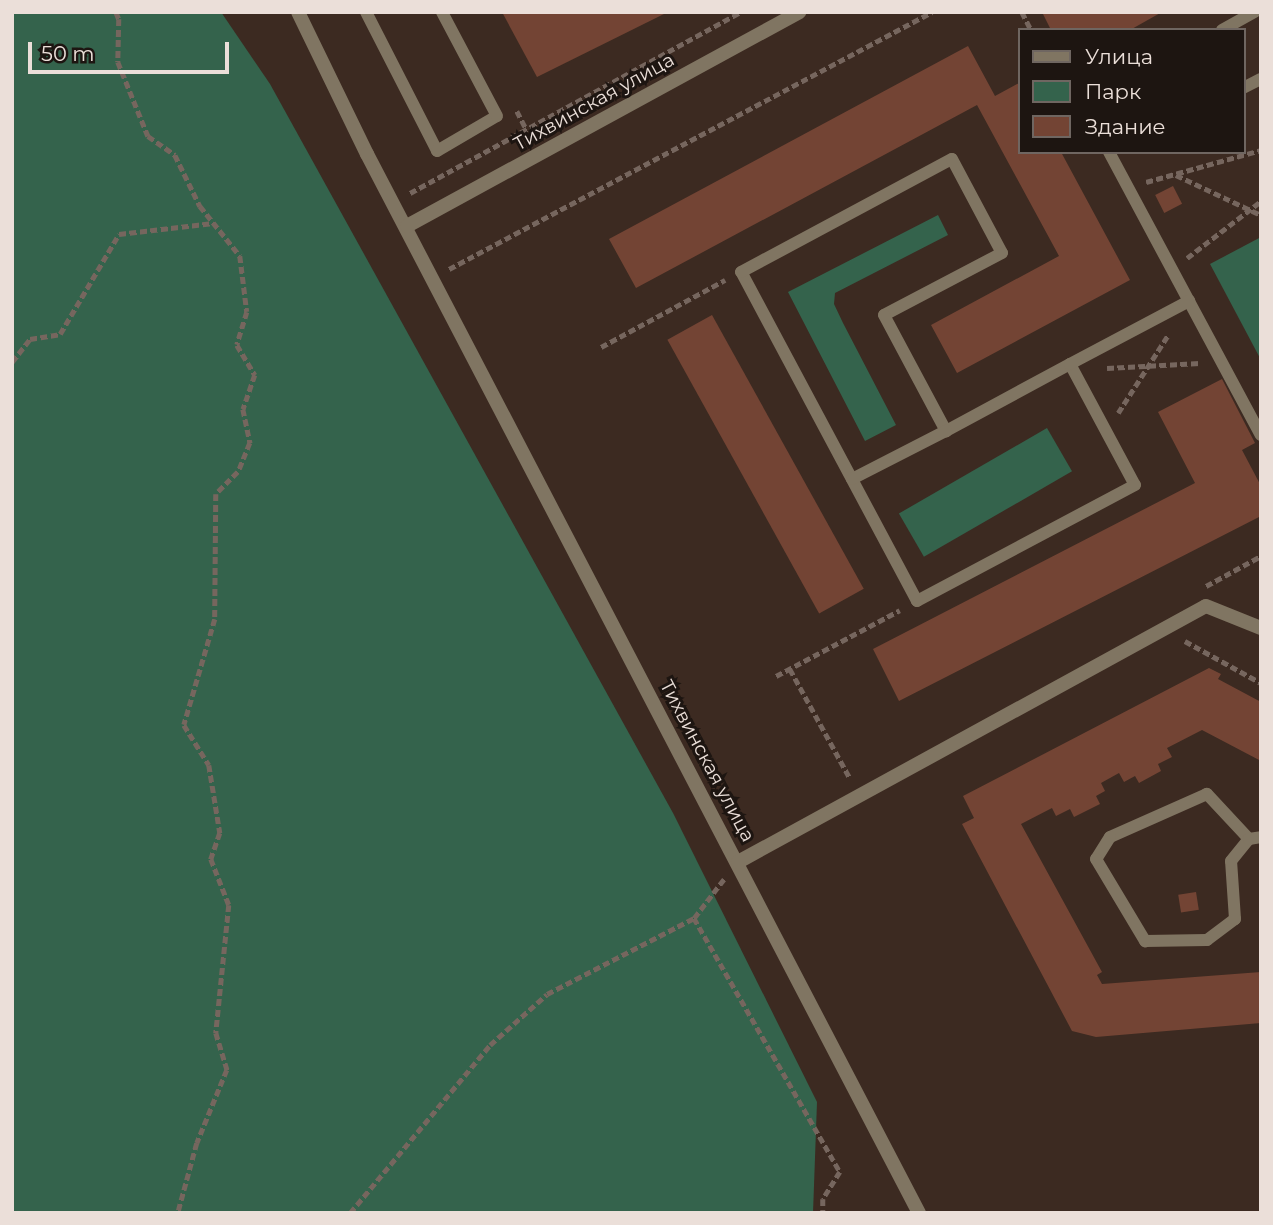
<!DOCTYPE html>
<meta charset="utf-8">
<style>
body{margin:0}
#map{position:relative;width:1273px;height:1225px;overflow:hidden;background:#3c2a21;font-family:Montserrat,sans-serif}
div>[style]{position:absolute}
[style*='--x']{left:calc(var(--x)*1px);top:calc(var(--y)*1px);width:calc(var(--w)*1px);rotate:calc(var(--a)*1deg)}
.green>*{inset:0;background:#34634c;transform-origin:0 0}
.building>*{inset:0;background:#734434;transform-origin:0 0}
.path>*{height:4.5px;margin-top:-2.25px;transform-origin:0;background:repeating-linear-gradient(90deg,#76665e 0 7px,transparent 0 10.5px)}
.lane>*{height:12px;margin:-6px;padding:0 6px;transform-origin:6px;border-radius:6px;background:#807562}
.street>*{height:14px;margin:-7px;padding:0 7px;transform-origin:7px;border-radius:7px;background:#807562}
span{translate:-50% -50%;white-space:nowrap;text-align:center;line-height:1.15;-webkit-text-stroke:6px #1d1511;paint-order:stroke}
.street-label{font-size:19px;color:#ebdfd9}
.frame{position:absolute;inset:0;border:14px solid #ebdfd9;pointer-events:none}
.legend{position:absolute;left:1018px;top:28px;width:228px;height:126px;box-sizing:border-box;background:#1d1511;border:2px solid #6f6661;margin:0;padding:9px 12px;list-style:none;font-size:21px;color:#ebdfd9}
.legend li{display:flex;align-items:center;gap:14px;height:35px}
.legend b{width:35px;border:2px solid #6f6661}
.scale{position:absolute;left:28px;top:42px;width:201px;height:32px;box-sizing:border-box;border:4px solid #ebdfd9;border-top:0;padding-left:9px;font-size:21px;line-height:24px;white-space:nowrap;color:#ebdfd9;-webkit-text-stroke:5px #1d1511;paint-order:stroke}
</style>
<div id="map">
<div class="green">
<i style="clip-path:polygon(12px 12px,221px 12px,270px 84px,673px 813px,817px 1102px,813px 1213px,12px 1213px)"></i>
<i style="clip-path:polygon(938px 215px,948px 235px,835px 293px,834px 304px,843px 323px,896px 425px,865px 441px,788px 292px)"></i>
<i style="clip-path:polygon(1261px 237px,1261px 360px,1210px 264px)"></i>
<i style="left:1047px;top:428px;width:50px;height:171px;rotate:60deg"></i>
</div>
<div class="building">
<i style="clip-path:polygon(502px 12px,668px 12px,537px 77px)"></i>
<i style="clip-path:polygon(1042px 12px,1162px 12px,1130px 30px,1051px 30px)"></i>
<i style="clip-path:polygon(968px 46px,995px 96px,1019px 83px,1019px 152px,1061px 152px,1130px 280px,957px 373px,931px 325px,1059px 256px,977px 105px,636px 288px,609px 239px)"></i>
<i style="left:1173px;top:186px;width:20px;height:20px;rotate:63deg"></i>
<i style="left:712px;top:315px;width:313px;height:51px;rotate:61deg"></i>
<i style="clip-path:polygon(1222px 379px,1255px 443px,1242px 450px,1261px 486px,1261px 516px,899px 701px,873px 649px,1195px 483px,1158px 412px)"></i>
<i style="clip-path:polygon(1209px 668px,1221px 674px,1218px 679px,1261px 702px,1261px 761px,1202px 730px,1167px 748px,1172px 757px,1158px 764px,1161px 771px,1139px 783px,1135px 776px,1124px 782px,1119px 773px,1101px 783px,1105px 791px,1096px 796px,1100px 804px,1074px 817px,1070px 809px,1056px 816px,1052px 808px,1021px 824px,1102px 972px,1097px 975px,1102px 984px,1261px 972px,1261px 1023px,1096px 1037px,1072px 1031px,962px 824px,974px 818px,963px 796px)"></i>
<i style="left:1196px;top:892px;width:18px;height:18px;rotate:81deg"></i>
</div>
<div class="path">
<i style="--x:116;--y:12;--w:8;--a:67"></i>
<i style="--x:119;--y:19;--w:43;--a:91.3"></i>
<i style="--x:118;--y:62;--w:80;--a:67.9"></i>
<i style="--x:148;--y:136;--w:33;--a:35"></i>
<i style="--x:175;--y:155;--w:57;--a:63.9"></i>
<i style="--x:200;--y:206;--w:64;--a:51.3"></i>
<i style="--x:240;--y:256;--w:56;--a:82.9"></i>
<i style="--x:247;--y:312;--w:34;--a:107"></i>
<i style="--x:237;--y:345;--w:35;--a:59"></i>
<i style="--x:255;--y:375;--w:36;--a:109"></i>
<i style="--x:243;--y:409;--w:35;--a:78"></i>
<i style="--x:250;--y:443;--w:31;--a:112"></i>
<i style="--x:238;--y:472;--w:31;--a:135"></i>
<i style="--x:216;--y:494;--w:125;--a:90.5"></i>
<i style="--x:215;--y:619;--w:110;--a:106.3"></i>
<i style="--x:184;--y:725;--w:47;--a:58"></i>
<i style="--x:209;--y:765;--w:69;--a:80.8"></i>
<i style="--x:220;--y:833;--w:28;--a:109"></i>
<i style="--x:211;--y:859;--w:49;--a:68.6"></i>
<i style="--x:229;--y:905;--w:129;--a:95.8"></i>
<i style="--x:216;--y:1033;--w:39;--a:73"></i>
<i style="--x:227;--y:1070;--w:79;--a:112.3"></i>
<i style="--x:197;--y:1143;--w:73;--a:105.2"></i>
<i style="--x:1022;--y:12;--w:20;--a:63"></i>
<i style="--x:517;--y:111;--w:20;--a:63"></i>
<i style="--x:1176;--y:175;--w:94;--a:25.2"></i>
<i style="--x:1146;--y:182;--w:119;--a:-15.5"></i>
<i style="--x:410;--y:193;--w:376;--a:-28.7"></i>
<i style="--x:1187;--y:258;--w:93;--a:-37.6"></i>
<i style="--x:449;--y:269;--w:547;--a:-28.02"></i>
<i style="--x:601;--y:347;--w:141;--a:-28.4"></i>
<i style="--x:12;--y:362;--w:29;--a:-52"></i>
<i style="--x:30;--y:339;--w:30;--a:-9"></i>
<i style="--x:60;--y:334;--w:116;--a:-59.5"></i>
<i style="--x:119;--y:234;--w:95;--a:-6.7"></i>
<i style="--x:1107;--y:368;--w:93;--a:-3.1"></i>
<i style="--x:1118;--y:413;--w:93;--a:-57.3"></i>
<i style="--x:1206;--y:586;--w:63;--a:-28.6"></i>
<i style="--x:1185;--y:641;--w:87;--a:28.9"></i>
<i style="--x:790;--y:669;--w:124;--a:61.2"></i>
<i style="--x:776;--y:676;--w:140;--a:-28"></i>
<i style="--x:694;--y:918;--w:293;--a:60.1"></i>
<i style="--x:840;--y:1172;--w:32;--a:122"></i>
<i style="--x:823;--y:1199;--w:14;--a:90"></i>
<i style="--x:350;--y:1213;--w:219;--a:-50.2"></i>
<i style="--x:490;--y:1045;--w:76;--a:-41.8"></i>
<i style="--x:547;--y:994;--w:165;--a:-27.3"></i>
<i style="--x:694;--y:918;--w:49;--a:-52.4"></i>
</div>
<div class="lane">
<i style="--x:366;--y:12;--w:156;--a:62.9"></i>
<i style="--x:437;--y:151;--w:69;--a:-30.3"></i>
<i style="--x:497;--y:116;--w:118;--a:-117.9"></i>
<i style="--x:1222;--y:30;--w:38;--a:-29"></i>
<i style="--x:1243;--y:88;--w:20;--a:-27"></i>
<i style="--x:1109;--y:152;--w:321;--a:61.8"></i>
<i style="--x:1070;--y:364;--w:137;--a:61.8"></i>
<i style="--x:1135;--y:485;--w:247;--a:152"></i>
<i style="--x:917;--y:601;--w:373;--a:-118.1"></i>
<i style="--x:741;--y:272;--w:239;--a:-28.2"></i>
<i style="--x:952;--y:159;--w:106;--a:62"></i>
<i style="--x:1002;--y:253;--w:133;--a:152.3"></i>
<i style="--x:884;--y:315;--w:132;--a:61.9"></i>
<i style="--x:946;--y:431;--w:141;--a:-28.4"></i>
<i style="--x:1070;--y:364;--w:135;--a:-27.9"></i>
<i style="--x:852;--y:479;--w:106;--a:-27.1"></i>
<i style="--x:1249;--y:839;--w:62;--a:-133"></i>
<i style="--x:1207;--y:794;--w:106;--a:156.1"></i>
<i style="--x:1110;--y:837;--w:26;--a:122"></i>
<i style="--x:1096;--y:859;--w:96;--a:59.1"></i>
<i style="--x:1145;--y:941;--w:62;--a:-0.9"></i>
<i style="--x:1207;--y:940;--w:35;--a:-37"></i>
<i style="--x:1235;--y:919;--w:58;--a:-93.9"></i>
<i style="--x:1231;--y:861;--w:28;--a:-51"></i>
<i style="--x:1249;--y:839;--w:12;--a:-9"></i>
</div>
<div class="street">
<i style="--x:298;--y:12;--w:158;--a:64.1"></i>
<i style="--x:367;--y:154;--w:1194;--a:62.47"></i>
<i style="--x:407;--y:226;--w:447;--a:-28.6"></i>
<i style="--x:738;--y:862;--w:533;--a:-28.68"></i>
<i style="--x:1206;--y:606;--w:59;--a:21.8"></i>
</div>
<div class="street-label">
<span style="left:594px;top:102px;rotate:-29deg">Тихвинская улица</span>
<span style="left:707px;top:761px;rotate:62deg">Тихвинская улица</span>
</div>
<div class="frame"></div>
<ul class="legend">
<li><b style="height:9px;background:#807562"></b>Улица</li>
<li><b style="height:19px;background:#34634c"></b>Парк</li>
<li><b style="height:19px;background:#734434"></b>Здание</li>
</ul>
<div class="scale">50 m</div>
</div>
